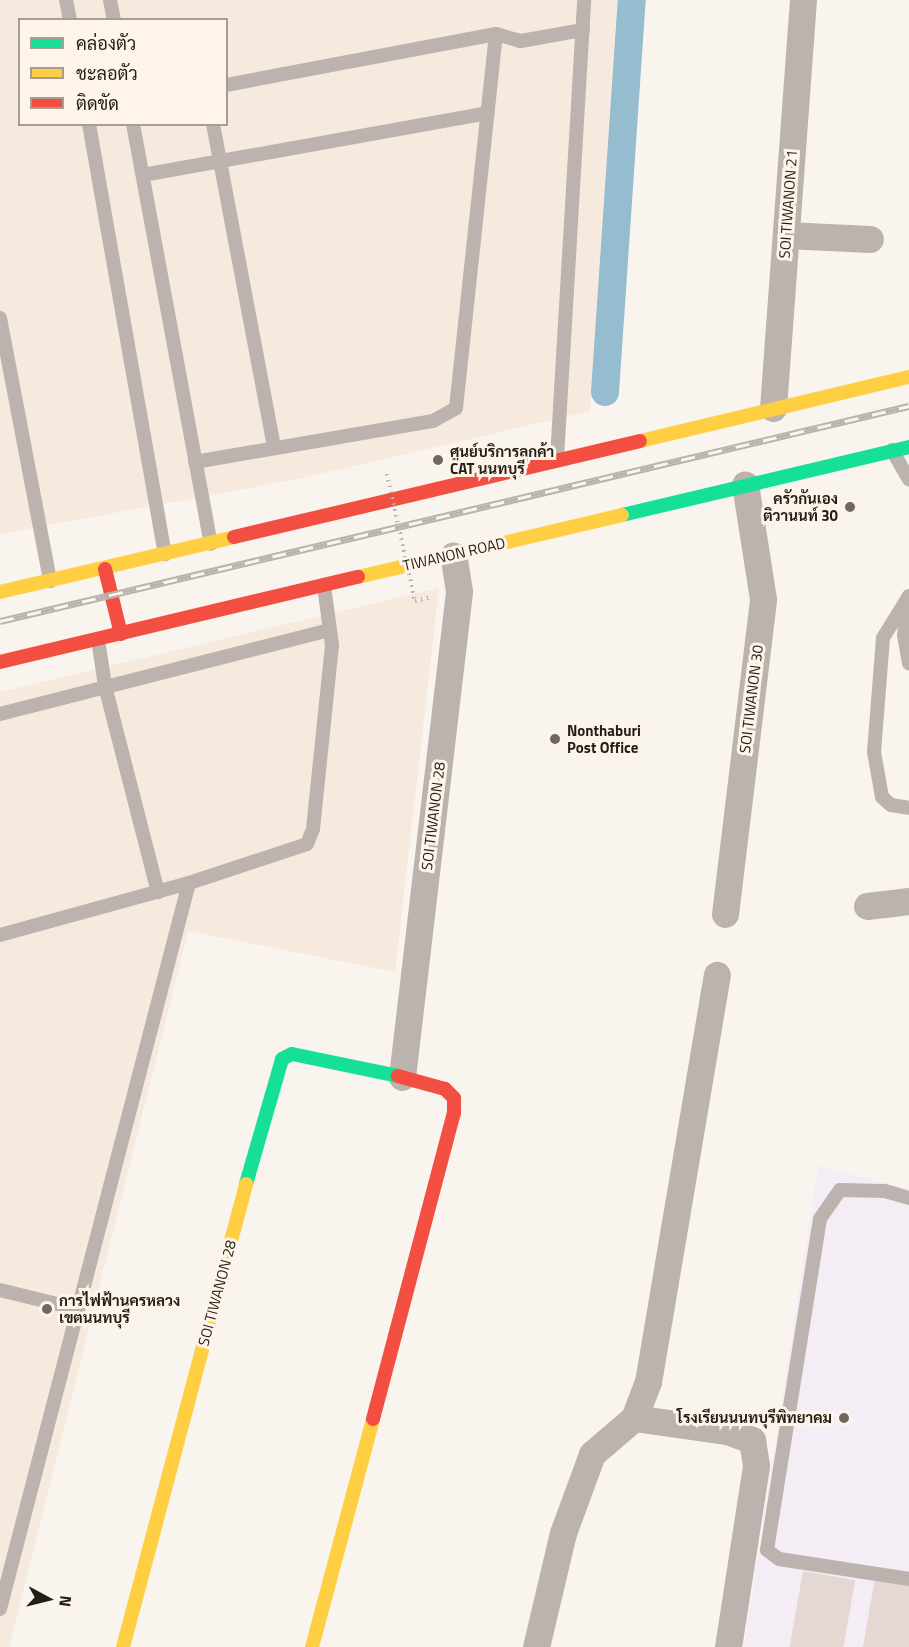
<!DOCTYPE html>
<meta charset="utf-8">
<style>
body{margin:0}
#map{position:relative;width:909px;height:1647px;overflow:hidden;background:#f9f4ee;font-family:"Titillium Web",Sarabun,sans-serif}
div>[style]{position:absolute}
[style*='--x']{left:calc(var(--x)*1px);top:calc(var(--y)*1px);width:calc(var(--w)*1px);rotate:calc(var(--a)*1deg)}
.commercial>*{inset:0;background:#f6e9de}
.education>*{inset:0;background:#f4edf6}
.canal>*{height:28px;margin:-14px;padding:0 14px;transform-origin:14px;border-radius:14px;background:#96bdcf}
.building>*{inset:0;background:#e5d7d1;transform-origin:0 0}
.path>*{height:4px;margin-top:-2px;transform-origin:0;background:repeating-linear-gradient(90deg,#b8b3ad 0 1.5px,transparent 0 6px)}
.lane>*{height:14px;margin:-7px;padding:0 7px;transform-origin:7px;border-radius:7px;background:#bcb3af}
.street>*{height:27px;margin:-13.5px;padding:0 13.5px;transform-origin:13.5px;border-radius:13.5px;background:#bcb3af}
.fast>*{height:14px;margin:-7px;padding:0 7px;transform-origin:7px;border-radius:7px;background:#16e098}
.slow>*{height:14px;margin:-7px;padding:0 7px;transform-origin:7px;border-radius:7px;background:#ffcf43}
.jam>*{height:14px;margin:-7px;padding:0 7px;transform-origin:7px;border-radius:7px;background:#f24e42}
.rail>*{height:7px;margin-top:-3.5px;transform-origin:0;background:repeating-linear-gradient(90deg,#fef4e9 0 14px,#b9b3af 0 28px);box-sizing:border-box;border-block:2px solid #b9b3af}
.path-bridge>*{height:4px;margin-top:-2px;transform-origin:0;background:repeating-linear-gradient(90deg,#b8b3ad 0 1.5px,transparent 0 6px)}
.dots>*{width:16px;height:16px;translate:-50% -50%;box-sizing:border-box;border:3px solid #fef4e9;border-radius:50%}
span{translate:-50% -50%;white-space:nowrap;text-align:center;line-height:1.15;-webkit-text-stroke:6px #fef4e9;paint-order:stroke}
.street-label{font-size:15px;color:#231d16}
.poi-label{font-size:15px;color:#231d16;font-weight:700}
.left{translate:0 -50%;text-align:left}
.right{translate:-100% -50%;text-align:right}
.legend{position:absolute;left:18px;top:18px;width:210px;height:108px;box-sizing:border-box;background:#fef4e9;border:2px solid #a69e95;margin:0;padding:8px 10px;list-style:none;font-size:18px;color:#231d16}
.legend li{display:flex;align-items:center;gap:12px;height:30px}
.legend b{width:30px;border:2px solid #a69e95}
.north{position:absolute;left:18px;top:1569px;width:60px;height:60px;-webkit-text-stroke:4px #fef4e9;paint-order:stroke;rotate:97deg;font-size:16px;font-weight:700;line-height:24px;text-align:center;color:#231d16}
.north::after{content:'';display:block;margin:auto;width:21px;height:27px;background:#231d16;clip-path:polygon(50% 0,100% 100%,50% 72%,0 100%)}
</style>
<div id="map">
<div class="commercial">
<i style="clip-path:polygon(evenodd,0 0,617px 0,590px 411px,298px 479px,0 534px,0 0,20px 20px,226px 20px,226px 124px,20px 124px,20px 20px)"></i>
<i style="clip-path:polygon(439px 588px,395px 972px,188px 931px,9px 1647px,0 1647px,0 692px)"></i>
</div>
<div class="education">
<i style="clip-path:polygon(818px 1166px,909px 1189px,909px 1647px,744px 1647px)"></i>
</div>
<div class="canal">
<i style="--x:605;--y:392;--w:393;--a:-86.1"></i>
</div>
<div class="building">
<i style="left:803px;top:1571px;width:53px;height:77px;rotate:10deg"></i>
<i style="clip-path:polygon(875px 1578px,909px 1584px,909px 1647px,863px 1647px)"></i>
</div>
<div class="path">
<i style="--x:415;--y:601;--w:17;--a:-13"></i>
</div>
<div class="lane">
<i style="--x:66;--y:0;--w:20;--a:79"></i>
<i style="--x:110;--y:0;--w:20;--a:79"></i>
<i style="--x:496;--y:34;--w:26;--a:16"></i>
<i style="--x:521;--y:41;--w:63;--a:-10.1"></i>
<i style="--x:89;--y:124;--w:437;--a:80"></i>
<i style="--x:133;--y:124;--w:427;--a:79.5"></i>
<i style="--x:213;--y:124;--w:328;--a:79.3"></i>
<i style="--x:143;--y:175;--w:350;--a:-10.2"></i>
<i style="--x:0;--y:318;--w:268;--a:79.2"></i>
<i style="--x:892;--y:450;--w:34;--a:60"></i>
<i style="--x:557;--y:458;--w:459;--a:-86.6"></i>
<i style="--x:195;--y:462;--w:242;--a:-9.8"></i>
<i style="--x:433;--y:421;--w:26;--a:-29"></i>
<i style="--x:456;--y:408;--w:376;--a:-83.9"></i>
<i style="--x:496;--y:34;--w:275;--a:169.3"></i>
<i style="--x:909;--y:596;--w:49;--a:121.8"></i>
<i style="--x:883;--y:638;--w:114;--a:94.5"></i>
<i style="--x:874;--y:752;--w:46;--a:79.9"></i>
<i style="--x:882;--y:797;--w:12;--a:42"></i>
<i style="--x:891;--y:805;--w:18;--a:9"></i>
<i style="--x:908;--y:602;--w:33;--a:97"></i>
<i style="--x:904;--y:635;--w:29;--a:80"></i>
<i style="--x:98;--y:639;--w:48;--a:81.5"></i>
<i style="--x:105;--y:686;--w:213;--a:75.6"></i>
<i style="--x:0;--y:714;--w:340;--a:-14.3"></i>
<i style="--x:0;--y:935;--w:196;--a:-15.4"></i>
<i style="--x:189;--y:883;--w:124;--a:-18.3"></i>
<i style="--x:307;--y:844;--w:16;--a:-68"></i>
<i style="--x:313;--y:829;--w:185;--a:-84.1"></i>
<i style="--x:332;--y:645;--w:60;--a:-97.7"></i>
<i style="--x:909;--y:1198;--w:26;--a:-164"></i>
<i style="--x:884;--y:1191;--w:44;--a:-178.7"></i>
<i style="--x:840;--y:1190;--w:35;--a:125"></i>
<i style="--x:820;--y:1219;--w:335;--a:99.1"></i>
<i style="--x:767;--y:1550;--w:15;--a:37"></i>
<i style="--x:779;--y:1559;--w:132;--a:8.7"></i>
<i style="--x:0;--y:1290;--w:80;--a:13.7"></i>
<i style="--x:0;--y:1609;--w:750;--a:-75.41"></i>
</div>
<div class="street">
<i style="--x:786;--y:235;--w:84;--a:2.7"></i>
<i style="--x:773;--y:408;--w:409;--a:-85.8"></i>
<i style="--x:867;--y:906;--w:42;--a:-6.8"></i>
<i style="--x:725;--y:914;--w:317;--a:-83.1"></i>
<i style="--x:763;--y:599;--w:116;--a:-98.9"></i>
<i style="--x:402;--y:1077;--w:489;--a:-83.3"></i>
<i style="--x:459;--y:591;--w:36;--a:-99"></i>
<i style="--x:634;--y:1418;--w:94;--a:8"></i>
<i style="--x:727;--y:1431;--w:27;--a:20"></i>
<i style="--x:752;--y:1440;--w:26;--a:81"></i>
<i style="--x:756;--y:1466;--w:183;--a:98.8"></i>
<i style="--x:536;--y:1647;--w:117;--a:-76.7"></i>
<i style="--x:563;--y:1533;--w:84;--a:-69.8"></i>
<i style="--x:592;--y:1454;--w:55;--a:-40.6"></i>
<i style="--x:634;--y:1418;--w:39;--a:-69"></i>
<i style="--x:648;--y:1382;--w:413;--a:-80.4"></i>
</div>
<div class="fast">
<i style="--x:622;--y:515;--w:295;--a:-13.3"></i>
<i style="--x:246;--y:1184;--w:130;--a:-73.9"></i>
<i style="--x:282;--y:1059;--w:11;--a:-27"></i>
<i style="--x:292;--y:1054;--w:108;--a:11.7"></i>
</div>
<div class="slow">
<i style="--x:640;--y:441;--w:277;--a:-13.4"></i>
<i style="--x:358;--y:577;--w:271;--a:-13.2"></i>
<i style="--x:0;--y:592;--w:240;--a:-13.2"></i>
<i style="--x:123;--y:1647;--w:479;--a:-75.1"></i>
<i style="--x:312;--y:1647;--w:236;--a:-75"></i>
</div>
<div class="jam">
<i style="--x:234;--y:537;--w:417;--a:-13.3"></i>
<i style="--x:105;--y:569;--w:67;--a:76.2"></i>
<i style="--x:0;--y:662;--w:368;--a:-13.4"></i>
<i style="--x:373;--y:1419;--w:317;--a:-75.2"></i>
<i style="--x:454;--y:1113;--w:15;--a:-90"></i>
<i style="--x:454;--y:1098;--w:13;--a:-135"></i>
<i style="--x:445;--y:1089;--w:49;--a:-164.5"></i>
</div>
<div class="rail">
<i style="--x:0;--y:621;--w:934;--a:-13.31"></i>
</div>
<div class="path-bridge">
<i style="--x:387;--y:474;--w:130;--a:77.6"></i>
</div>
<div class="dots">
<i style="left:438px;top:460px;background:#6e6862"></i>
<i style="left:850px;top:507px;background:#6e6862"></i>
<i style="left:555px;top:739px;background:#6e6862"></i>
<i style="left:47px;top:1309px;background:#6e6862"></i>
<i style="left:844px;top:1418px;background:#6e6862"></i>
</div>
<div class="street-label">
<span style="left:788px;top:204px;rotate:-86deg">SOI TIWANON 21</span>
<span style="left:454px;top:554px;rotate:-13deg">TIWANON ROAD</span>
<span style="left:751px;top:699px;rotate:-83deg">SOI TIWANON 30</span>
<span style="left:433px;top:816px;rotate:-83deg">SOI TIWANON 28</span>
<span style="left:217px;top:1293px;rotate:-75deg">SOI TIWANON 28</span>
</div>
<div class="poi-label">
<span class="left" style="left:450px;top:460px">ศูนย์บริการลูกค้า<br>CAT นนทบุรี</span>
<span class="right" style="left:838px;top:507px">ครัวกันเอง<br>ติวานนท์ 30</span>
<span class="left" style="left:567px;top:739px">Nonthaburi<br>Post Office</span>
<span class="left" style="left:59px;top:1309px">การไฟฟ้านครหลวง<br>เขตนนทบุรี</span>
<span class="right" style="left:832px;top:1418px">โรงเรียนนนทบุรีพิทยาคม</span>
</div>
<ul class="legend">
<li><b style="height:8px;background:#16e098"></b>คล่องตัว</li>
<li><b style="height:8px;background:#ffcf43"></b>ชะลอตัว</li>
<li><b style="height:8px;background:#f24e42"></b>ติดขัด</li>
</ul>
<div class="north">N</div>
</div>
